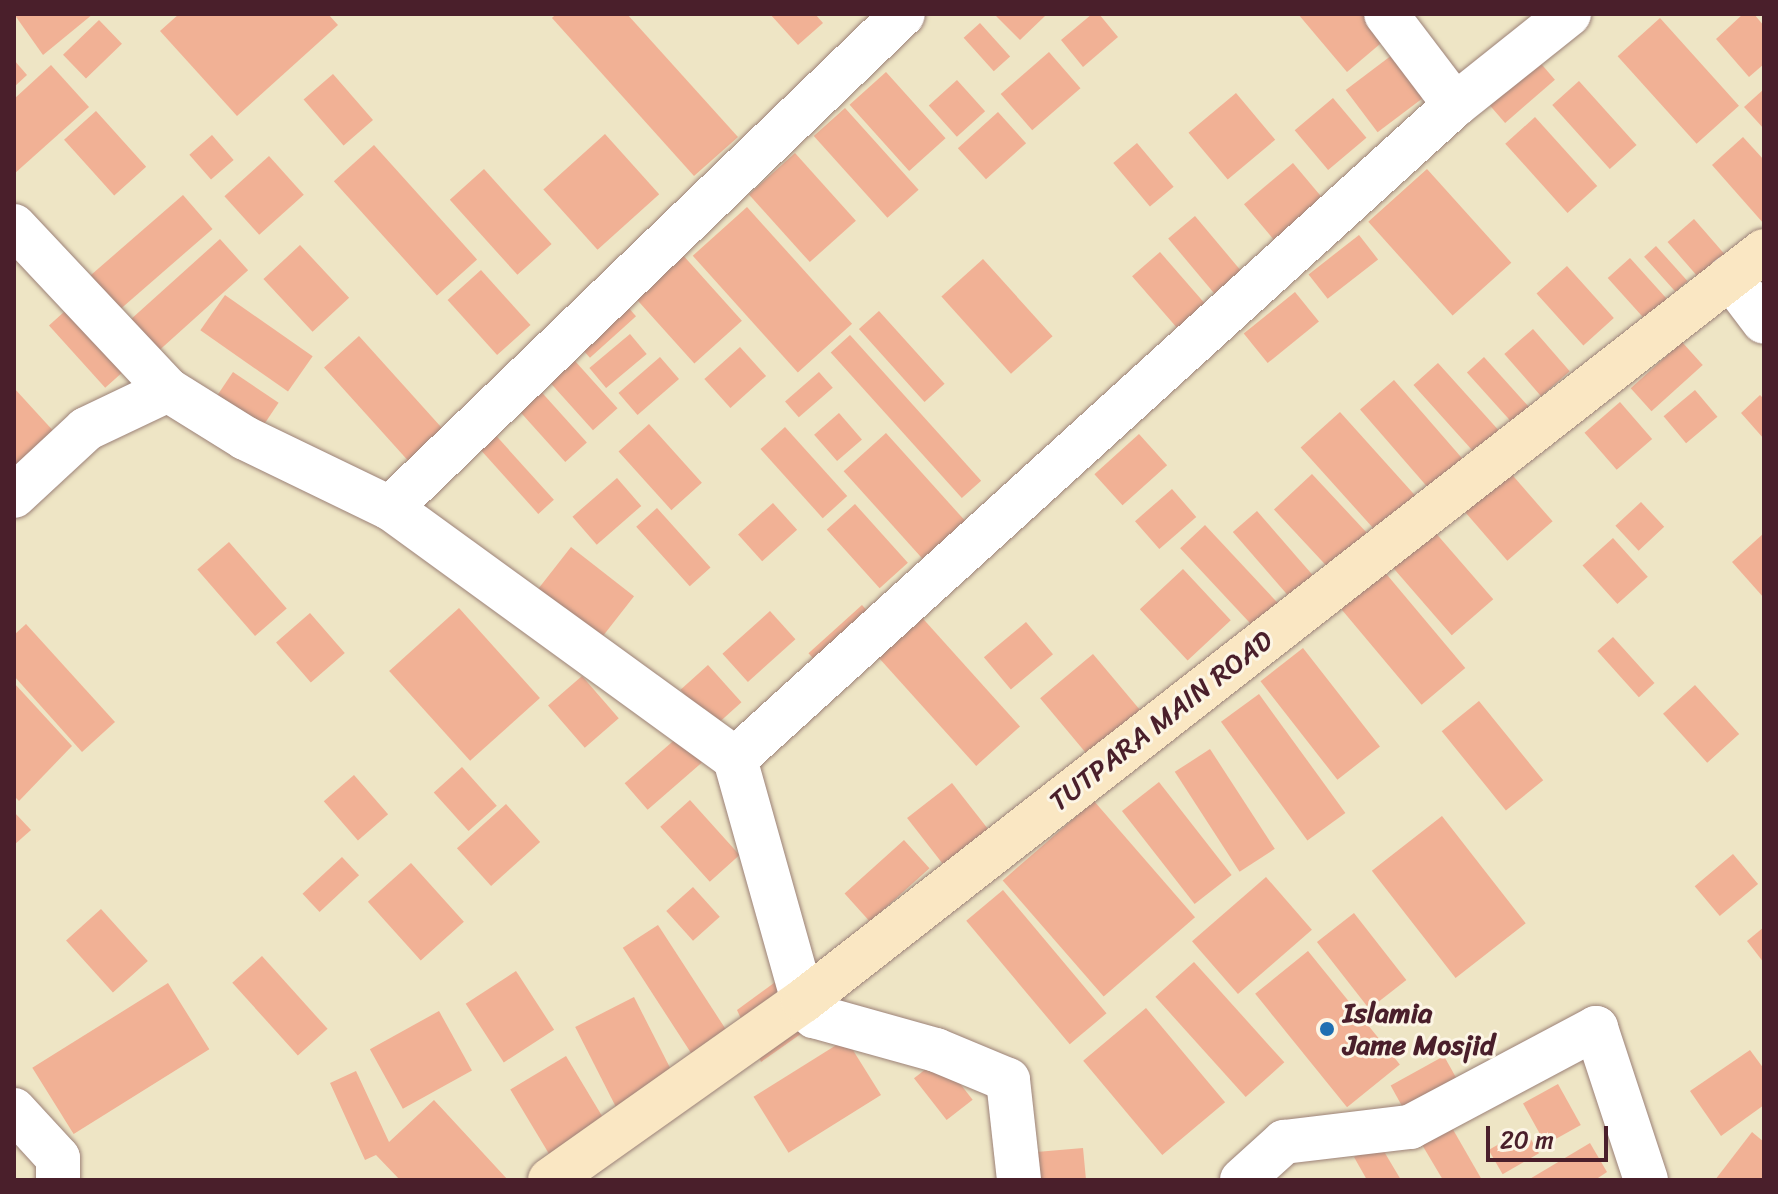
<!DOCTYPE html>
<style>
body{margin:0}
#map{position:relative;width:1778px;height:1194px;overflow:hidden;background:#eee5c5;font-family:Sriracha,sans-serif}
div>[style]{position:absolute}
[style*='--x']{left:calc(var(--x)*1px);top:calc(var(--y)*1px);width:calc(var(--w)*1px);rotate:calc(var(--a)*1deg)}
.building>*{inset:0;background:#f1b195;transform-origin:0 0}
.roads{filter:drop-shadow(0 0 2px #9c8278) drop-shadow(0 0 2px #9c8278)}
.street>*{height:44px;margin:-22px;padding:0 22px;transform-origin:22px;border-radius:22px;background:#fff}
.secondary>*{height:44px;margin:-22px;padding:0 22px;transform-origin:22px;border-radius:22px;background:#fae7c3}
.dots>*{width:22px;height:22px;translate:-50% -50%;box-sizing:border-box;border:4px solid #fcf5e5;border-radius:50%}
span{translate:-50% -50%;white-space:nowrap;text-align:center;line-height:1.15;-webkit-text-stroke:6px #fcf5e5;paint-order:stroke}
.street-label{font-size:28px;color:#4a1f2b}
.poi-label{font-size:28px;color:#4a1f2b;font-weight:700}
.left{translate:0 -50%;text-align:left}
.frame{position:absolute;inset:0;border:16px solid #4a1f2b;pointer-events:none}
.scale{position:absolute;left:1486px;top:1126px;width:122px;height:36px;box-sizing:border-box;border:4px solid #4a1f2b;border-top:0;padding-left:10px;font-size:24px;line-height:28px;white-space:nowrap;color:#4a1f2b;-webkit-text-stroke:6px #fcf5e5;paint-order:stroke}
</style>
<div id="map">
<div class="building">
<i style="clip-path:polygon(14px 14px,93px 14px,43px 55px)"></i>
<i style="clip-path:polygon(179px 14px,328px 14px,338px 25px,237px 116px,160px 31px)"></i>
<i style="clip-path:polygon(556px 14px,627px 14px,738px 137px,694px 176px,552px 18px)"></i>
<i style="clip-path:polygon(770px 14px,815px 14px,823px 23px,798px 45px)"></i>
<i style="clip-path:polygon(994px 14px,1042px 14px,1045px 16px,1020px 40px)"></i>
<i style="clip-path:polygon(1092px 14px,1099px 14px,1118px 37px,1083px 67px,1061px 40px)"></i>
<i style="clip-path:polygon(1298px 14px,1377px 14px,1393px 33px,1347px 72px)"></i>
<i style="clip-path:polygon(1743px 14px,1754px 14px,1764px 26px,1764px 64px,1749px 77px,1716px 39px)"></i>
<i style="left:1660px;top:18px;width:118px;height:57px;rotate:48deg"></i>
<i style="left:99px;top:20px;width:33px;height:50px;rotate:46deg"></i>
<i style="left:980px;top:23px;width:45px;height:22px;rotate:48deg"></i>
<i style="left:1400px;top:49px;width:53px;height:68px;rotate:53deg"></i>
<i style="left:1530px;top:51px;width:38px;height:66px;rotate:49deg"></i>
<i style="left:1049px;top:52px;width:48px;height:64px;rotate:49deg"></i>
<i style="clip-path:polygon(14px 60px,27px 75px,14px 87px)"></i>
<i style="clip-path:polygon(51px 65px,89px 107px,14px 174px,14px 99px)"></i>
<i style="left:886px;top:72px;width:89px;height:49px;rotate:48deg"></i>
<i style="left:333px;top:74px;width:61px;height:39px;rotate:49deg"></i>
<i style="left:957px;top:80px;width:42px;height:38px;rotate:48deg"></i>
<i style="left:1579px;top:81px;width:86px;height:36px;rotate:48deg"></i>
<i style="clip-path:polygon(1764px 89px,1764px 129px,1744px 107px)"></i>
<i style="left:1236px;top:93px;width:61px;height:62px;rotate:50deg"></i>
<i style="left:1333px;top:98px;width:52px;height:50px;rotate:50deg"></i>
<i style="left:845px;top:108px;width:110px;height:42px;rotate:48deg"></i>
<i style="left:96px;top:111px;width:75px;height:43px;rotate:48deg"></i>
<i style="left:998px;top:112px;width:42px;height:54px;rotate:48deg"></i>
<i style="left:1535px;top:117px;width:93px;height:40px;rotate:48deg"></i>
<i style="left:605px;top:134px;width:81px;height:83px;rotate:48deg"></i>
<i style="left:212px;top:135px;width:33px;height:30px;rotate:49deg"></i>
<i style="clip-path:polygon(1743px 137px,1764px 160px,1764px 224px,1712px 165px)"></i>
<i style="left:1137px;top:143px;width:57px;height:31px;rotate:50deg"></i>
<i style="left:374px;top:145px;width:154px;height:54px;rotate:48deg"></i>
<i style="left:795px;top:153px;width:91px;height:62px;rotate:48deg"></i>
<i style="left:269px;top:156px;width:52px;height:60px;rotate:48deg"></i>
<i style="left:1293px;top:163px;width:69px;height:64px;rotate:50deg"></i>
<i style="left:484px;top:169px;width:101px;height:46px;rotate:48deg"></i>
<i style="left:1427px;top:169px;width:126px;height:79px;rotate:48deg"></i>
<i style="left:183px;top:195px;width:45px;height:125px;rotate:49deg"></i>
<i style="left:747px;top:207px;width:157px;height:73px;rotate:48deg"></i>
<i style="left:1195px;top:216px;width:93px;height:35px;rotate:50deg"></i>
<i style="left:1694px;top:219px;width:60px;height:35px;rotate:49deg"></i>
<i style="left:1359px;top:235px;width:31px;height:64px;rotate:52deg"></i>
<i style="left:220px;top:239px;width:42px;height:124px;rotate:48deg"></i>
<i style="left:300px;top:245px;width:72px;height:50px;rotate:47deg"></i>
<i style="left:1656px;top:246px;width:47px;height:16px;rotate:48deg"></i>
<i style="left:1160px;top:252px;width:69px;height:37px;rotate:49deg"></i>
<i style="left:681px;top:253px;width:91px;height:64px;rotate:48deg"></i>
<i style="left:1630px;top:258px;width:66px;height:30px;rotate:48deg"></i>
<i style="left:983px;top:259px;width:104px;height:56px;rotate:48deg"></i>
<i style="left:1567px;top:266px;width:70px;height:41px;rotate:48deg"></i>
<i style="left:481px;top:270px;width:74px;height:45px;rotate:48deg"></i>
<i style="left:1295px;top:292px;width:38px;height:66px;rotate:51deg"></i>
<i style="left:225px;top:295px;width:107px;height:43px;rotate:35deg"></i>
<i style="left:75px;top:302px;width:84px;height:35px;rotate:48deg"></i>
<i style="left:626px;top:305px;width:15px;height:62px;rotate:48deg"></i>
<i style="left:879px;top:311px;width:98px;height:27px;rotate:48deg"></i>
<i style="left:1533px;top:329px;width:56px;height:38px;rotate:49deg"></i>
<i style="left:630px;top:334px;width:26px;height:53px;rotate:50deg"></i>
<i style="left:850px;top:335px;width:196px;height:26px;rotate:48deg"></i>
<i style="left:359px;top:336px;width:130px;height:47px;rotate:48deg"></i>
<i style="left:1682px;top:342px;width:31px;height:69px;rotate:48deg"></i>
<i style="left:740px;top:347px;width:39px;height:48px;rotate:48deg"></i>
<i style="left:566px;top:351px;width:77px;height:33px;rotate:48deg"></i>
<i style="left:660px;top:357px;width:29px;height:55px;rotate:49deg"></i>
<i style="left:1484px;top:357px;width:74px;height:23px;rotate:48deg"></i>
<i style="left:1438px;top:363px;width:104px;height:33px;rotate:48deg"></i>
<i style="left:233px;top:372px;width:55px;height:37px;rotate:34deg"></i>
<i style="left:819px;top:372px;width:21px;height:45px;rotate:49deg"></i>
<i style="left:1394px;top:380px;width:112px;height:45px;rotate:49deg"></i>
<i style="left:536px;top:386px;width:76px;height:29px;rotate:48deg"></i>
<i style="clip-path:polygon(14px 388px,57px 435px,14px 474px)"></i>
<i style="left:1695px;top:390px;width:35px;height:41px;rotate:50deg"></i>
<i style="clip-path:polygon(1760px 395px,1764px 399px,1764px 439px,1741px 413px)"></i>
<i style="left:1620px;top:402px;width:49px;height:47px;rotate:49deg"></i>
<i style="left:1340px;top:412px;width:117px;height:53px;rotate:48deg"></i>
<i style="left:839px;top:413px;width:35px;height:33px;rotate:49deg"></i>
<i style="left:649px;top:424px;width:79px;height:41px;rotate:48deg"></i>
<i style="left:785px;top:427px;width:93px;height:33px;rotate:48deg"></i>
<i style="left:491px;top:430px;width:94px;height:21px;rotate:48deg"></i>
<i style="left:886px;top:433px;width:130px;height:57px;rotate:48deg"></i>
<i style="left:1139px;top:434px;width:42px;height:60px;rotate:48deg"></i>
<i style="left:1508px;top:470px;width:68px;height:60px;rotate:49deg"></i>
<i style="left:1312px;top:474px;width:83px;height:52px;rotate:47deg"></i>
<i style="left:617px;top:478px;width:37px;height:59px;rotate:49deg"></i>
<i style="left:1172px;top:489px;width:37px;height:49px;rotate:49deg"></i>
<i style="left:1641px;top:502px;width:34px;height:35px;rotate:47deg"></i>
<i style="left:773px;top:503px;width:36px;height:47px;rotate:48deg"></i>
<i style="left:855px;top:504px;width:79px;height:38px;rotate:48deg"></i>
<i style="left:657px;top:508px;width:80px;height:28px;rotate:48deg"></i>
<i style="left:1257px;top:511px;width:96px;height:32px;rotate:49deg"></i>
<i style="left:1427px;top:523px;width:101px;height:55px;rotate:49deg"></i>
<i style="left:1205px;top:525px;width:114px;height:34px;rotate:47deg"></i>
<i style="clip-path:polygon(1764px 533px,1764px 598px,1732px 562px)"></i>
<i style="left:1613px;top:538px;width:52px;height:41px;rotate:48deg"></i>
<i style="left:229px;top:542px;width:88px;height:42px;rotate:49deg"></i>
<i style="left:571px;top:547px;width:80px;height:61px;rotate:38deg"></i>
<i style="left:1183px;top:569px;width:70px;height:59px;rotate:47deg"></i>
<i style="left:1383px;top:570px;width:128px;height:57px;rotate:50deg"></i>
<i style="left:862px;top:605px;width:24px;height:72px;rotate:48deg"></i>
<i style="left:459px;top:608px;width:121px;height:94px;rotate:48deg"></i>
<i style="left:770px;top:611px;width:38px;height:64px;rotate:48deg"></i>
<i style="left:917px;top:612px;width:154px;height:59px;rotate:48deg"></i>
<i style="left:310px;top:613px;width:53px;height:45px;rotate:49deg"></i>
<i style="left:1026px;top:622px;width:42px;height:55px;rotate:50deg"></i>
<i style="clip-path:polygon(26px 624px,115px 722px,82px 752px,14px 676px,14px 635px)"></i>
<i style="left:1613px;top:637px;width:62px;height:21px;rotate:48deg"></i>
<i style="left:1303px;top:648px;width:125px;height:54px;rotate:52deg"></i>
<i style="left:1093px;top:654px;width:82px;height:69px;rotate:50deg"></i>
<i style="left:708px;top:665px;width:50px;height:37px;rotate:48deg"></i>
<i style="left:582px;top:676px;width:56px;height:45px;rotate:49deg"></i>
<i style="clip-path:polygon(14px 683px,72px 746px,19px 801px,14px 796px)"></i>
<i style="left:1695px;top:685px;width:66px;height:43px;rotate:48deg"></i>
<i style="left:1259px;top:694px;width:147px;height:47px;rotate:54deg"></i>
<i style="left:1479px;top:701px;width:102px;height:48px;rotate:51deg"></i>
<i style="left:679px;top:736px;width:35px;height:72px;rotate:49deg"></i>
<i style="left:1210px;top:749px;width:119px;height:42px;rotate:57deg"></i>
<i style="left:462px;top:767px;width:52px;height:38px;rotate:48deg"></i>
<i style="left:354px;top:775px;width:52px;height:40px;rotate:49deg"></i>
<i style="left:1159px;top:782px;width:118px;height:47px;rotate:52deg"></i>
<i style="left:952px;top:783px;width:61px;height:57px;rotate:52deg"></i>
<i style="left:690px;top:800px;width:74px;height:40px;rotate:48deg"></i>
<i style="left:1094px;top:801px;width:154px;height:121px;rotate:49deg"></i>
<i style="left:506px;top:804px;width:51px;height:66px;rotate:48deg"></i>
<i style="clip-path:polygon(14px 812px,31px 830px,14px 845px)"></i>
<i style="left:1442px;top:816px;width:136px;height:89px;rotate:52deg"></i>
<i style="left:904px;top:840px;width:38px;height:80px;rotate:48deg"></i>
<i style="left:1733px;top:854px;width:39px;height:50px;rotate:50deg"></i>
<i style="left:342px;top:857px;width:25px;height:54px;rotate:47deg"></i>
<i style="left:411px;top:863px;width:79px;height:58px;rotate:48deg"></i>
<i style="left:1266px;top:877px;width:70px;height:98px;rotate:49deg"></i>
<i style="left:693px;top:887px;width:40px;height:36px;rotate:48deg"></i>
<i style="left:1003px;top:890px;width:161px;height:48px;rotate:50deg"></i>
<i style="left:101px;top:909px;width:70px;height:47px;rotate:48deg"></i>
<i style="left:1354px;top:913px;width:85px;height:47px;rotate:52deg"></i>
<i style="left:658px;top:925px;width:128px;height:42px;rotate:57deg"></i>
<i style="clip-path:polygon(1764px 927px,1764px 963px,1747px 941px)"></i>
<i style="left:1308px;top:951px;width:146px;height:68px;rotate:51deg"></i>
<i style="left:262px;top:956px;width:98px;height:40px;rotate:48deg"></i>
<i style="left:1194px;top:962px;width:135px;height:52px;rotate:48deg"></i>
<i style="left:516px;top:971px;width:70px;height:60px;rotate:57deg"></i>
<i style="clip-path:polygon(778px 980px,805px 1031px,761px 1062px,737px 1010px)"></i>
<i style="left:168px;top:983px;width:78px;height:160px;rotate:58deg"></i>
<i style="left:634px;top:997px;width:115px;height:66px;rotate:63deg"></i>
<i style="left:1146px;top:1008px;width:123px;height:82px;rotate:50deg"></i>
<i style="left:439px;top:1011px;width:68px;height:79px;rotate:61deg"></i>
<i style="left:846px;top:1039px;width:66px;height:109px;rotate:58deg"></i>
<i style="clip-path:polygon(1750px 1050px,1764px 1069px,1764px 1105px,1721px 1136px,1690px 1091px)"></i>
<i style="left:566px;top:1056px;width:104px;height:65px;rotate:59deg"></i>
<i style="left:1444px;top:1056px;width:29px;height:61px;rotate:61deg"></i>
<i style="left:940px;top:1058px;width:53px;height:33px;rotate:52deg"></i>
<i style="clip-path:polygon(356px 1071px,389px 1142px,434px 1100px,508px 1180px,400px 1180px,376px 1155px,365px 1160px,330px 1083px)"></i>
<i style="left:1558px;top:1084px;width:47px;height:40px;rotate:61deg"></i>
<i style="clip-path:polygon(1451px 1126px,1482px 1180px,1443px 1180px,1421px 1143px)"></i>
<i style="left:1525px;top:1129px;width:28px;height:42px;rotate:60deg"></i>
<i style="clip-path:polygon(1752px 1132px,1764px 1142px,1764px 1180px,1715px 1180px)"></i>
<i style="clip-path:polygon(1379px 1143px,1401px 1180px,1367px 1180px,1354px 1157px)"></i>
<i style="clip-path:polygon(1590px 1143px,1607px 1172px,1595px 1180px,1528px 1180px)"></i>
<i style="clip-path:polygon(1083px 1148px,1086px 1180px,1028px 1180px,1025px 1153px)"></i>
</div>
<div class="roads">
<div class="street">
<i style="--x:1386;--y:14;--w:114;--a:52.8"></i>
<i style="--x:14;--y:226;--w:225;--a:46.8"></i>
<i style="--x:1730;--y:277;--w:56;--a:52.9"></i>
<i style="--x:14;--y:496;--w:98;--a:-42.9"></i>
<i style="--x:86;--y:429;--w:91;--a:-25.4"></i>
<i style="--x:168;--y:390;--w:91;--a:31.9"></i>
<i style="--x:245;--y:438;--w:161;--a:25.8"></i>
<i style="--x:390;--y:508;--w:427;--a:36"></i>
<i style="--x:735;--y:759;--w:251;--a:74.3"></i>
<i style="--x:803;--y:1001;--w:19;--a:54"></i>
<i style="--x:814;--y:1016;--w:127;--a:15.6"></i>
<i style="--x:936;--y:1050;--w:78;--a:22.6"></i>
<i style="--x:1008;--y:1080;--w:101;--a:83.7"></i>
<i style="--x:390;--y:508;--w:712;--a:-43.92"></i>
<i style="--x:735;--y:759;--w:973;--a:-42.25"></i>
<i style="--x:1455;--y:105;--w:146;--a:-38.6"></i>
<i style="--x:14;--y:1110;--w:65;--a:47.5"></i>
<i style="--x:58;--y:1158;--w:22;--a:90"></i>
<i style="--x:1242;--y:1180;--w:57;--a:-42.1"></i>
<i style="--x:1284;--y:1142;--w:127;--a:-6.8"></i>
<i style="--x:1410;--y:1127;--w:211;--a:-28"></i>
<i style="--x:1596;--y:1028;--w:160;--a:71.8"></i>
</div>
<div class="secondary">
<i style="--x:550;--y:1180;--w:310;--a:-35.3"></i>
<i style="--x:803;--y:1001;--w:1219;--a:-37.97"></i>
</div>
</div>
<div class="dots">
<i style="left:1327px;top:1029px;background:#1f6fb2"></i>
</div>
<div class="street-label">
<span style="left:1161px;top:721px;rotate:-38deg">TUTPARA MAIN ROAD</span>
</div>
<div class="poi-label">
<span class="left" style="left:1343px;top:1029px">Islamia<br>Jame Mosjid</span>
</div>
<div class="frame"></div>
<div class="scale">20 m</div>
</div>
